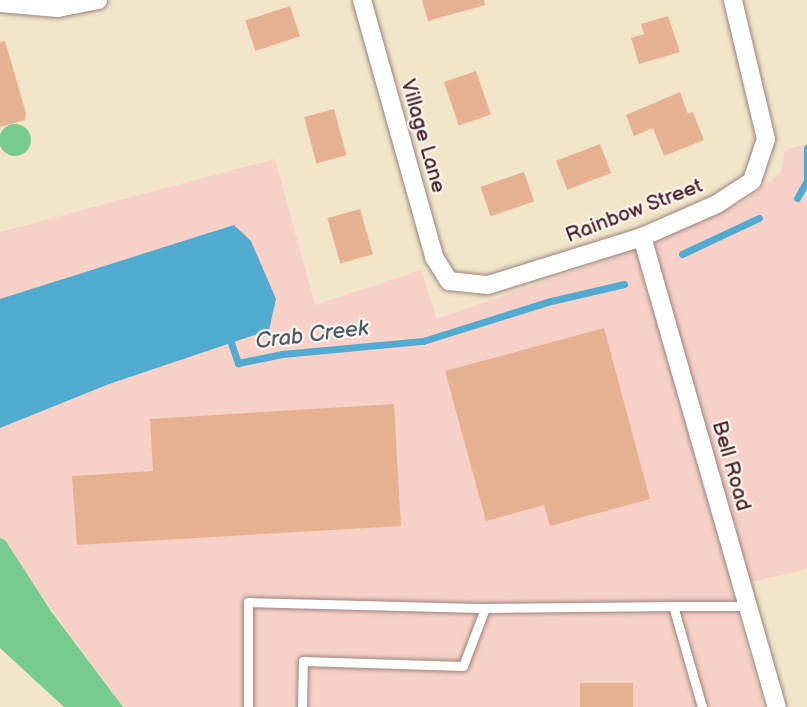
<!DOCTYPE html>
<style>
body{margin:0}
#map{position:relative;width:807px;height:707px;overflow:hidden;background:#f2e5ca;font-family:"Balsamiq Sans",sans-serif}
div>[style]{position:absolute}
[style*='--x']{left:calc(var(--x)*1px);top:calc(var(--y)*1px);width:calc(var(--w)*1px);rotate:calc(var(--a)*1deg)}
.built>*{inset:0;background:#f7d1c8}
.green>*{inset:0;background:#77cb8e}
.round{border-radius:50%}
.water>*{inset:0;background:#51aacf}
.stream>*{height:7px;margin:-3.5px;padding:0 3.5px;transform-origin:3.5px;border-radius:3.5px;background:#51aacf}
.building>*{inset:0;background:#e6b190;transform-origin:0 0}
.roads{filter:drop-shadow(0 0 2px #9e827a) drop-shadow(0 0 2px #9e827a)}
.lane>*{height:9px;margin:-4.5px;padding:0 4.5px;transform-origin:4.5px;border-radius:4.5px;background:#fff}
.street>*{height:18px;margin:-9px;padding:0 9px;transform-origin:9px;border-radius:9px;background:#fff}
span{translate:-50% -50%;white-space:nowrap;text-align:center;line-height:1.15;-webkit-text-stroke:4.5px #fbf7ec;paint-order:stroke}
.street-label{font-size:21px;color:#4a1f2b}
.water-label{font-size:22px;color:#4d576d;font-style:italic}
</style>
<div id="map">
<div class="built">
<i style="clip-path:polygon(807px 144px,807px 569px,730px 587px,764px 707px,123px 707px,0 538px,0 232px,275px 159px,315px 305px,421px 270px,437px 319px,601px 262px,745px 202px,781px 172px,785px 150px)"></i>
</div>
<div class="green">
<i class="round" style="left:-1px;top:124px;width:32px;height:32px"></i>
<i style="clip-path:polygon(0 538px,5px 540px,51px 611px,123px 707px,64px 707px,0 648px)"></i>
</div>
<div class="water">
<i style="clip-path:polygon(234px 225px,251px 241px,276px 299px,269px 330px,109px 384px,0 428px,0 299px)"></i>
</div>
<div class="stream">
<i style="--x:797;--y:198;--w:20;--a:-60"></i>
<i style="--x:807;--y:181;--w:33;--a:-90"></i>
<i style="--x:682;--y:254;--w:85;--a:-25.1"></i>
<i style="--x:229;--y:337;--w:28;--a:71"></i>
<i style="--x:238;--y:363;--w:45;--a:-11.6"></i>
<i style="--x:282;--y:354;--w:142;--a:-5.3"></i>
<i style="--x:423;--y:341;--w:134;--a:-17.4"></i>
<i style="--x:551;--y:301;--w:75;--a:-13.1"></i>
</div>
<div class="building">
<i style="clip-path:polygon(422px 0,484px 0,485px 5px,428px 21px)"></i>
<i style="left:290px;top:6px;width:32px;height:47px;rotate:72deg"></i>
<i style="clip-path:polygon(668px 16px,680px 52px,639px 64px,631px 38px,644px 34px,641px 24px)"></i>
<i style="clip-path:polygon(5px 41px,26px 113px,25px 120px,0 127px,0 42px)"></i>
<i style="left:476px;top:71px;width:46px;height:34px;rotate:71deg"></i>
<i style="clip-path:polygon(680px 92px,688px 114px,693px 112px,704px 140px,664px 156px,653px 128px,634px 136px,626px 115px)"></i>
<i style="left:334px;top:109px;width:48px;height:31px;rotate:75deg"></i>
<i style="left:600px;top:144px;width:31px;height:47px;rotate:69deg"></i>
<i style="left:524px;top:172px;width:31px;height:46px;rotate:71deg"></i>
<i style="left:360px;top:209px;width:47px;height:34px;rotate:74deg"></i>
<i style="clip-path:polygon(604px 328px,650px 499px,550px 526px,544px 505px,486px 521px,445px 371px)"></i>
<i style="clip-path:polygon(394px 404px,401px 526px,77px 545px,72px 476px,153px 471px,150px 419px)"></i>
<i style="left:580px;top:683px;width:53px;height:24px"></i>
</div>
<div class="roads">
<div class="lane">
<i style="--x:248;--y:707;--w:105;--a:-90"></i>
<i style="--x:248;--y:602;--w:237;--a:1.5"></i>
<i style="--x:302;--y:707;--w:46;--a:-88.8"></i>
<i style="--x:303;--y:661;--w:160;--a:1.8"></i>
<i style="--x:463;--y:666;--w:62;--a:-69.2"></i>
<i style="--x:485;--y:608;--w:188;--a:-0.6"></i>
<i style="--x:702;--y:707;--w:105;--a:-106"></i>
<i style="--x:673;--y:606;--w:76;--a:0"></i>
</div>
<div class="street">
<i style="--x:362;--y:0;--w:267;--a:74.3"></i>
<i style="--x:434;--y:257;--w:28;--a:58"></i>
<i style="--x:449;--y:281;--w:39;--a:6"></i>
<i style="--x:488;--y:285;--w:161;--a:-17.3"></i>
<i style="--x:642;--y:237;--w:82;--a:-23.7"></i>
<i style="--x:717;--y:204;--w:42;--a:-33.3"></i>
<i style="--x:752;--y:181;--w:44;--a:-71.6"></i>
<i style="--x:766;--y:139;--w:143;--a:-103.4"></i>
<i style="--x:0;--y:3;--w:58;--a:4.9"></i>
<i style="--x:58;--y:8;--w:41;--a:-11.3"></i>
<i style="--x:642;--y:237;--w:489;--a:74"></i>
</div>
</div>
<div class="street-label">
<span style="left:423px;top:136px;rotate:74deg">Village Lane</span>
<span style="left:634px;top:211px;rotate:-21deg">Rainbow Street</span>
<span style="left:731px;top:466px;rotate:74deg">Bell Road</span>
</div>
<div class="water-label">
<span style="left:312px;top:335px;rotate:-7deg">Crab Creek</span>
</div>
</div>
